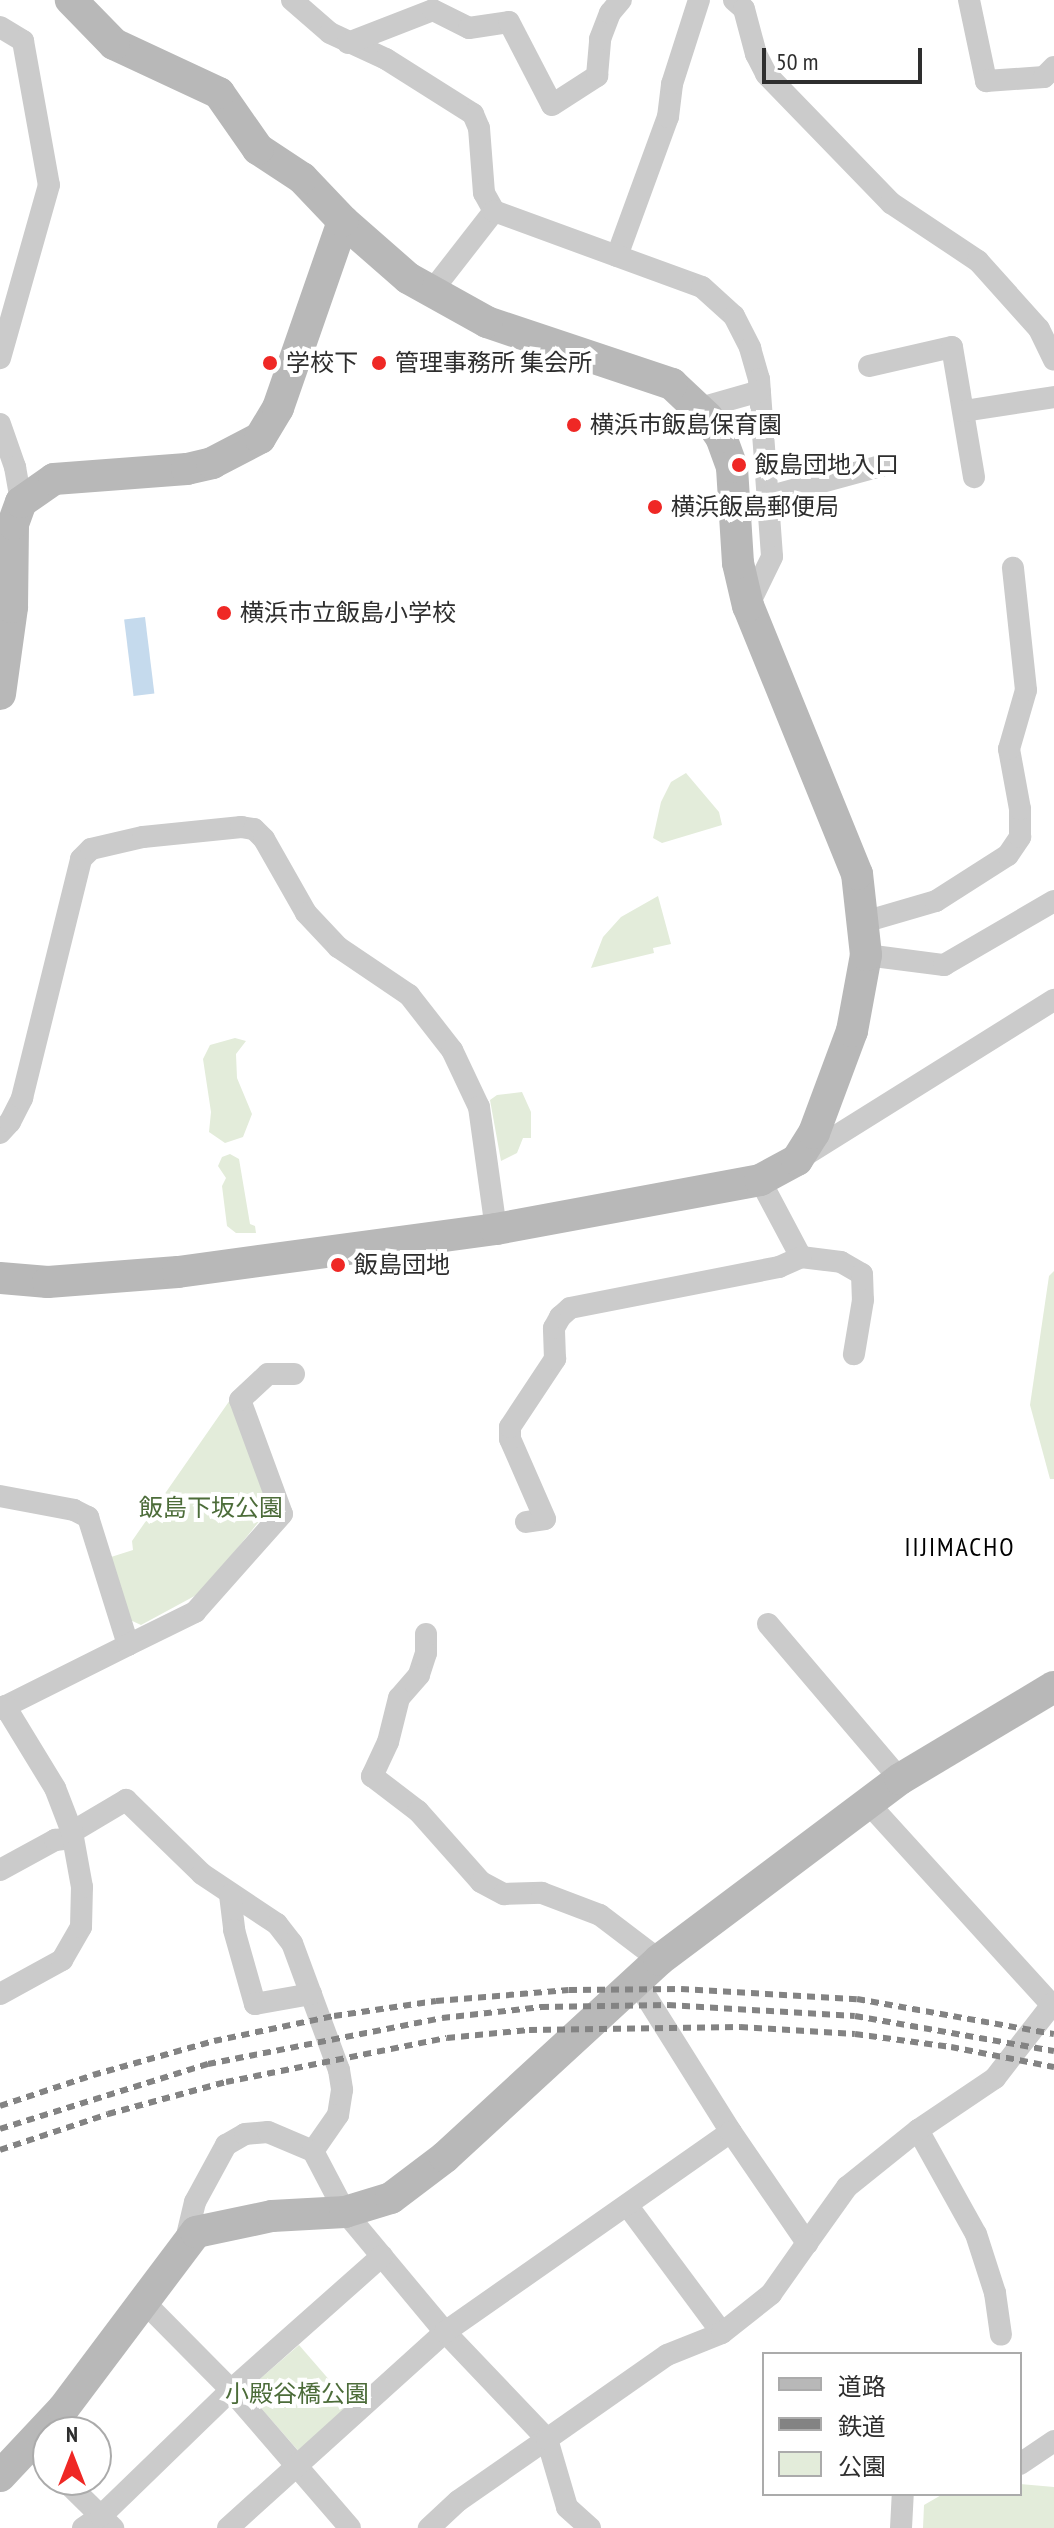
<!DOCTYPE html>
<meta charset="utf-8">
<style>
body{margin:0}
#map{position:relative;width:1054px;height:2528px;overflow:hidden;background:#fff;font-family:"PT Sans Narrow","Noto Sans JP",sans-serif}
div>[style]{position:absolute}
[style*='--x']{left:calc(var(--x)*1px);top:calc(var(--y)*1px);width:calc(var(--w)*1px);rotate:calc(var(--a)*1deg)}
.green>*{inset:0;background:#e3ecda;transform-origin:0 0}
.water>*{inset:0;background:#c5daed;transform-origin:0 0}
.street>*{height:22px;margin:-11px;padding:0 11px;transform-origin:11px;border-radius:11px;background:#cbcbcb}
.secondary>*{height:32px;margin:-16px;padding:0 16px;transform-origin:16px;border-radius:16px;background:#b8b8b8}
.rail>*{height:6px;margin-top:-3px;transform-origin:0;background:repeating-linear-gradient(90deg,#838383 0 8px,transparent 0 14px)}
.dots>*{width:22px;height:22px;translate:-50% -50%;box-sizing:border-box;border:4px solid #fff;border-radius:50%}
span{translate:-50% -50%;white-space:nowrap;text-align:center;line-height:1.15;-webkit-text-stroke:8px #fff;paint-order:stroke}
.poi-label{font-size:24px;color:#2e2e2e}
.left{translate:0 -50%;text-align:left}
.park-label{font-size:24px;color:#4c6c39}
.neighbourhood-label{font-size:26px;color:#000;letter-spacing:2px}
.legend{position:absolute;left:762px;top:2352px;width:260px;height:144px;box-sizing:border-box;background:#fff;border:2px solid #ababab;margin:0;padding:10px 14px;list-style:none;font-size:24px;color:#2e2e2e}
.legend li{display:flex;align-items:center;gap:16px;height:40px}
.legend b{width:40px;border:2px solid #ababab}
.north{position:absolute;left:32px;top:2416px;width:80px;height:80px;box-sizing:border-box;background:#fff;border:2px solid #ababab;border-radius:50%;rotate:0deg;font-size:22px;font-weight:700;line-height:32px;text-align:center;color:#2e2e2e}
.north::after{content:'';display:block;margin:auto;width:28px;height:36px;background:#ef2825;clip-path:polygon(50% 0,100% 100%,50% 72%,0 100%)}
.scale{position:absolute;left:762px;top:48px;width:160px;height:36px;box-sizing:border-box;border:4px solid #2e2e2e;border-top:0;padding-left:10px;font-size:24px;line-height:28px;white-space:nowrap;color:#2e2e2e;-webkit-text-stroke:6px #fff;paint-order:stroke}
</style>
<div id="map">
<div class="green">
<i style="clip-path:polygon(686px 773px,719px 812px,722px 825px,662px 843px,653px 838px,661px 802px,671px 782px)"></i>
<i style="clip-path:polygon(658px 896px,671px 944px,653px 948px,654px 953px,591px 968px,603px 937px,621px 917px)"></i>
<i style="clip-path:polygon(235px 1038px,246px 1041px,236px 1054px,237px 1078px,252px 1114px,243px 1137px,225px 1143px,209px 1132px,211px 1112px,203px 1059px,210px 1045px)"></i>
<i style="clip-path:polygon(522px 1092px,531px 1112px,531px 1138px,523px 1138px,517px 1153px,501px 1161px,490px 1100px,497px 1095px)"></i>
<i style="clip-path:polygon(230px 1154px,239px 1159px,250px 1224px,255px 1226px,256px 1233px,236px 1233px,227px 1226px,222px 1186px,226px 1178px,218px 1166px,222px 1157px)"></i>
<i style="clip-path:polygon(1054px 1271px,1054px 1479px,1050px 1479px,1030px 1405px,1049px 1276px)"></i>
<i style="clip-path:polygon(230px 1400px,267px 1503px,265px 1514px,202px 1592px,141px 1625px,128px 1619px,111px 1557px,133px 1550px,132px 1541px)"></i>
<i style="left:299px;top:2345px;width:81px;height:70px;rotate:49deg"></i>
<i style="clip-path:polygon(1020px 2484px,1054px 2487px,1054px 2528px,923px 2528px,924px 2505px,943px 2494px,1020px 2494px)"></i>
</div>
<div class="water">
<i style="left:145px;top:617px;width:77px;height:21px;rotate:83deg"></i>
</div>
<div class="street">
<i style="--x:292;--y:0;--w:50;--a:41"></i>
<i style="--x:330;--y:33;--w:62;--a:24.9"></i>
<i style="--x:386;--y:59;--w:103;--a:32.3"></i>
<i style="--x:473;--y:114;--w:15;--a:67"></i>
<i style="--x:479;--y:128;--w:65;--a:85.6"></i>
<i style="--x:484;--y:193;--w:21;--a:61"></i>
<i style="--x:734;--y:0;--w:13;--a:42"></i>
<i style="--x:744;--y:9;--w:47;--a:75.1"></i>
<i style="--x:756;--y:54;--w:22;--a:63"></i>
<i style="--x:766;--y:74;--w:180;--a:45.9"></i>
<i style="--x:891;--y:203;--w:105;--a:33.7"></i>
<i style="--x:978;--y:261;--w:91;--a:48.1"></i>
<i style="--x:1039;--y:329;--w:34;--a:64"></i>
<i style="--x:969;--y:0;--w:83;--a:78.1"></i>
<i style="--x:986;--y:81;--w:58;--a:-3.9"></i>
<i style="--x:1044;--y:77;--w:14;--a:-45"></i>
<i style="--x:0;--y:27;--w:27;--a:31"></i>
<i style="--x:23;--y:41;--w:146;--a:79.8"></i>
<i style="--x:49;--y:185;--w:180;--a:105.8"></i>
<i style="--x:348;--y:43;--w:91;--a:-21.2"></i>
<i style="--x:433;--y:10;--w:40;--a:26.6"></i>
<i style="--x:469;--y:28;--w:40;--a:-8.5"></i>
<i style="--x:509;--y:22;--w:93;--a:62.6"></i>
<i style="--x:552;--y:105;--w:54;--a:-32.8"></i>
<i style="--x:597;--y:76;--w:37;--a:-85"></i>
<i style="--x:600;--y:39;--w:28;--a:-69"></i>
<i style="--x:610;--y:13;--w:17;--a:-50"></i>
<i style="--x:617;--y:256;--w:148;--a:-69.9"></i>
<i style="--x:668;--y:117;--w:33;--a:-83"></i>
<i style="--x:672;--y:84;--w:88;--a:-72.2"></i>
<i style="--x:431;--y:292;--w:103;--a:-52.1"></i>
<i style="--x:494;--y:211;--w:221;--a:20.1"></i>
<i style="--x:702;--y:287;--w:43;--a:42.2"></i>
<i style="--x:734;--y:316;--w:36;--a:63"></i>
<i style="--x:750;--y:348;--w:32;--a:74"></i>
<i style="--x:759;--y:379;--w:178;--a:85.8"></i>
<i style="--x:772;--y:557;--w:55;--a:116.1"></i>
<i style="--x:869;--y:366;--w:85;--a:-12.9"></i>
<i style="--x:952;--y:347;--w:132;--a:80.4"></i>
<i style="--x:700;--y:408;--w:62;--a:-15.8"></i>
<i style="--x:964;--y:411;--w:91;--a:-8.8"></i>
<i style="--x:0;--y:424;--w:46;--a:70.8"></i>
<i style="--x:15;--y:467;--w:36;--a:80"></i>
<i style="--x:767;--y:497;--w:121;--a:-15.3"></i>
<i style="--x:864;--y:922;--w:75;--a:-16.3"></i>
<i style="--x:936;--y:901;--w:85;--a:-32.6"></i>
<i style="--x:1008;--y:855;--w:22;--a:-56"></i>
<i style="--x:1020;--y:837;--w:28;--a:-90"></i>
<i style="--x:1020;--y:809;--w:61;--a:-100.4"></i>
<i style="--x:1009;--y:749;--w:61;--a:-73.9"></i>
<i style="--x:1026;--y:690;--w:123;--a:-96.1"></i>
<i style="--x:866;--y:955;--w:79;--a:7.3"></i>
<i style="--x:944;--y:965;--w:127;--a:-30.2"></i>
<i style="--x:0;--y:1133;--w:15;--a:-48"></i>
<i style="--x:10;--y:1122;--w:27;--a:-63"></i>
<i style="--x:22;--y:1098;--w:246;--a:-76.1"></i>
<i style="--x:81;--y:859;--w:14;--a:-45"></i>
<i style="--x:91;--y:849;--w:53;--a:-13"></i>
<i style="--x:143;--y:837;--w:99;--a:-5.8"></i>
<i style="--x:241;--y:827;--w:13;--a:9"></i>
<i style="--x:254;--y:829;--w:14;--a:45"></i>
<i style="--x:264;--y:839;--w:85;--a:60.4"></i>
<i style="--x:306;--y:913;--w:47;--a:46.7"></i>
<i style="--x:338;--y:947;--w:86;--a:34.1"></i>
<i style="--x:409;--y:995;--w:70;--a:52"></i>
<i style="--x:452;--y:1050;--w:63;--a:64.7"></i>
<i style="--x:479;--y:1107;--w:123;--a:82.1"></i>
<i style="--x:804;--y:1156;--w:295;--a:-32"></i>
<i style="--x:760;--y:1180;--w:87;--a:62"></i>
<i style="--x:801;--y:1257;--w:40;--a:7.1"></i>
<i style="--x:841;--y:1262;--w:24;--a:30"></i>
<i style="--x:862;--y:1274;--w:26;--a:88"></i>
<i style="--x:863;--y:1300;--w:55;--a:99.5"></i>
<i style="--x:0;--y:1496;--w:75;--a:10.7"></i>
<i style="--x:74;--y:1510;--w:16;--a:27"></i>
<i style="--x:88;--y:1517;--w:134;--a:72.6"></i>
<i style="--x:128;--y:1645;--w:143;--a:153.4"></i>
<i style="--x:526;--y:1522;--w:19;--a:-9"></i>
<i style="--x:545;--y:1519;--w:87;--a:-113.6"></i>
<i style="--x:510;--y:1439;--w:12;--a:-90"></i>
<i style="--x:510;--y:1427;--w:82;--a:-56.5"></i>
<i style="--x:555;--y:1359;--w:31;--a:-92"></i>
<i style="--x:554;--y:1328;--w:13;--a:-61"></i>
<i style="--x:560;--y:1317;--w:13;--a:-42"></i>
<i style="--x:570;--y:1308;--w:213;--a:-11.1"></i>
<i style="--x:779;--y:1267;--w:24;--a:-24"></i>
<i style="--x:768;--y:1624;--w:204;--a:49.6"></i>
<i style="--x:426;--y:1634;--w:19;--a:90"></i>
<i style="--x:426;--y:1653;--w:23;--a:108"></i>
<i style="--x:419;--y:1675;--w:30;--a:131"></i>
<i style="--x:399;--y:1698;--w:45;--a:104"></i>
<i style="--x:388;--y:1742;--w:38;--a:115"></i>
<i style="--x:372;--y:1776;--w:58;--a:37.3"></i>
<i style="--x:418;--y:1811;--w:95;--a:48.4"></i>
<i style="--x:481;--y:1882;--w:26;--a:28"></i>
<i style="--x:504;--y:1894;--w:38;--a:-2"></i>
<i style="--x:542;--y:1893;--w:62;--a:20.8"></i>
<i style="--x:600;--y:1915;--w:74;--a:37.3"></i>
<i style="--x:128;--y:1645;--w:75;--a:-26.2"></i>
<i style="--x:195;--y:1612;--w:131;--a:-48.4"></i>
<i style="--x:282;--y:1514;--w:121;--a:-110.2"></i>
<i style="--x:240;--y:1400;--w:38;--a:-43"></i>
<i style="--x:268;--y:1374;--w:26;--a:0"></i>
<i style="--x:868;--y:1803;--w:273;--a:47.7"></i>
<i style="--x:72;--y:1832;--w:63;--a:-30.7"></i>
<i style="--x:126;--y:1800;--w:106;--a:44.2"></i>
<i style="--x:202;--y:1874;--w:90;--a:33.7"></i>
<i style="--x:277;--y:1924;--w:24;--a:52"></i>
<i style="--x:292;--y:1943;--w:135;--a:69.7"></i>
<i style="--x:339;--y:2070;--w:20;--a:81"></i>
<i style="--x:342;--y:2090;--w:25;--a:99"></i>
<i style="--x:338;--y:2115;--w:44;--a:124.8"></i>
<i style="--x:0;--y:1870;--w:63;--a:-28.6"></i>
<i style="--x:55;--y:1840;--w:18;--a:-6"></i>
<i style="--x:230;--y:1895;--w:35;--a:83"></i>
<i style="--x:234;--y:1930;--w:77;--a:74.2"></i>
<i style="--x:255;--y:2004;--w:57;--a:-10.1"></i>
<i style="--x:635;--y:1979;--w:181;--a:57.9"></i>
<i style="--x:0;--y:1994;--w:71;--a:-28.7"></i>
<i style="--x:62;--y:1960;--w:38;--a:-60"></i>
<i style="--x:81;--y:1927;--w:40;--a:-88.6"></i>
<i style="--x:82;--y:1887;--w:56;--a:-100.3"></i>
<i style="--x:72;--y:1832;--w:47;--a:-111.1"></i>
<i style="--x:55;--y:1788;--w:96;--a:-121.4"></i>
<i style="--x:918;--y:2130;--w:119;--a:60.9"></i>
<i style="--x:976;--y:2234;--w:62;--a:72.1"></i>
<i style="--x:995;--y:2293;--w:42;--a:81.9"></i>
<i style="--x:627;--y:2205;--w:159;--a:53.4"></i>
<i style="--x:185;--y:2244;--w:43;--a:-76.6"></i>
<i style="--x:195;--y:2202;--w:65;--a:-61.5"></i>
<i style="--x:226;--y:2145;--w:22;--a:-30"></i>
<i style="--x:245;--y:2134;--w:23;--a:-5"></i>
<i style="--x:268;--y:2132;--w:49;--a:22.9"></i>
<i style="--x:313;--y:2151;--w:69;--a:62.3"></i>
<i style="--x:345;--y:2212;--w:156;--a:50.2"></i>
<i style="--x:445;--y:2332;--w:148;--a:46.4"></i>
<i style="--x:547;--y:2439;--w:108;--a:145.1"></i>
<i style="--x:458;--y:2501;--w:40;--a:137"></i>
<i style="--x:146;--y:2304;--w:121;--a:45.3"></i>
<i style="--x:231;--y:2390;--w:182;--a:49.2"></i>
<i style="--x:28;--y:2445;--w:28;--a:45"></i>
<i style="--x:1020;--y:2464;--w:41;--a:-34.1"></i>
<i style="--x:64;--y:2480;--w:69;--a:44.4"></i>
<i style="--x:83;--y:2528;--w:22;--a:-34"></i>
<i style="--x:101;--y:2516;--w:181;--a:-44.1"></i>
<i style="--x:231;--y:2390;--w:202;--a:-41.6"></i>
<i style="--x:228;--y:2528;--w:292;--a:-42.1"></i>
<i style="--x:445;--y:2332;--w:349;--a:-35"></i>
<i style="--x:731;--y:2132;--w:135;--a:55.6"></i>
<i style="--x:807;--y:2243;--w:69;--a:-54.5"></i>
<i style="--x:847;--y:2187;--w:91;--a:-38.8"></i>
<i style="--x:918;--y:2130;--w:93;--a:-34"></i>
<i style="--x:995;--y:2078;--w:96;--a:-52.2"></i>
<i style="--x:590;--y:2528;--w:31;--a:-138"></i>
<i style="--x:567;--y:2507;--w:71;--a:-106.4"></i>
<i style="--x:547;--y:2439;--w:146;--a:-35"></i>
<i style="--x:667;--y:2355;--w:59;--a:-21.8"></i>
<i style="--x:722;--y:2333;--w:63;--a:-38.5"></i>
<i style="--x:771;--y:2294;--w:62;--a:-54.8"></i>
<i style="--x:901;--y:2528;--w:34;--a:-87"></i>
</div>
<div class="secondary">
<i style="--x:0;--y:694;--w:88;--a:-82.1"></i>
<i style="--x:12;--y:607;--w:83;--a:-89.3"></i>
<i style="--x:13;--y:524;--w:23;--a:-70"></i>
<i style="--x:21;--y:502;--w:40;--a:-34.9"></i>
<i style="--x:54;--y:479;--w:133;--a:-4.3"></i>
<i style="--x:187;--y:469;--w:26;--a:-13"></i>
<i style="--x:212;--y:463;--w:54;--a:-27.5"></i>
<i style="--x:260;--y:438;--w:35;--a:-59"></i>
<i style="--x:278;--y:408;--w:198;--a:-70.8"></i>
<i style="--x:0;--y:1278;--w:48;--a:4.8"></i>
<i style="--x:48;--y:1282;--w:130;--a:-4.4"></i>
<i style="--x:178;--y:1272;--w:321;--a:-7.7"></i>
<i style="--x:496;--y:1229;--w:269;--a:-10.5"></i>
<i style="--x:760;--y:1180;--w:42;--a:-28.4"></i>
<i style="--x:797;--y:1160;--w:32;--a:-58"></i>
<i style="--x:814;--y:1133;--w:109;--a:-69.6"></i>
<i style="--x:852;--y:1031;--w:77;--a:-79.6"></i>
<i style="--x:866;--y:955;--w:81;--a:-96.3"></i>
<i style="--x:857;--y:874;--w:289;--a:-112.1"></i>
<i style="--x:748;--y:606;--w:44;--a:-103.1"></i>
<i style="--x:738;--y:563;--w:96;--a:-93.6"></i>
<i style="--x:732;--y:467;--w:32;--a:-110"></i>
<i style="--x:721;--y:437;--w:24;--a:-125"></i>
<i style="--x:707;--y:417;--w:48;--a:-136.7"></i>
<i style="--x:672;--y:384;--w:195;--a:-161.5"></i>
<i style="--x:487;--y:322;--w:90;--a:-150.9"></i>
<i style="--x:408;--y:278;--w:86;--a:-138.8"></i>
<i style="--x:343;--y:221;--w:59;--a:-133.6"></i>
<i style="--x:302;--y:178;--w:53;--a:-146.6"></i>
<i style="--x:258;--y:149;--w:68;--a:-124.9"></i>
<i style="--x:219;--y:93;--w:116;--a:-155"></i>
<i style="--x:114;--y:44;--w:62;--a:-134.3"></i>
<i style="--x:0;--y:2476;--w:92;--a:-46.8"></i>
<i style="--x:63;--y:2409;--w:221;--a:-53.1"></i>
<i style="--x:196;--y:2232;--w:78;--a:-11.9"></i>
<i style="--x:272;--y:2216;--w:73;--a:-3.1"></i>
<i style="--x:345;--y:2212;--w:48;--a:-16.9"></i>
<i style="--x:391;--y:2198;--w:68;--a:-37.2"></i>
<i style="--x:445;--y:2157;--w:291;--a:-42.6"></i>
<i style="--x:659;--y:1960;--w:301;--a:-36.9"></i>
<i style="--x:900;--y:1779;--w:179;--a:-30.9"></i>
</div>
<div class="rail">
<i style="--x:0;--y:2106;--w:98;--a:-18.4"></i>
<i style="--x:93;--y:2075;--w:126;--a:-15.7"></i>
<i style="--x:214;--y:2041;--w:123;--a:-11.8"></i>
<i style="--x:334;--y:2016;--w:103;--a:-8.4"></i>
<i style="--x:436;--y:2001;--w:133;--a:-4.7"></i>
<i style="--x:569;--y:1990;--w:112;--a:-0.5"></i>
<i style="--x:681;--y:1989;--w:176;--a:3.3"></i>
<i style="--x:857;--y:1999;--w:200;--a:10.1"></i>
<i style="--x:0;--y:2129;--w:218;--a:-17.4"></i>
<i style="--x:208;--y:2064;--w:238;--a:-11.1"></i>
<i style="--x:442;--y:2018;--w:100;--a:-6.3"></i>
<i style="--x:541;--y:2007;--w:127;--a:-0.9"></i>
<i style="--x:668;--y:2005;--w:187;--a:3.4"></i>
<i style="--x:855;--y:2016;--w:202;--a:10"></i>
<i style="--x:0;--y:2150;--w:114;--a:-18.4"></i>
<i style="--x:108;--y:2114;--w:122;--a:-15.2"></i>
<i style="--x:226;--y:2082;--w:225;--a:-11.3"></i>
<i style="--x:447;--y:2038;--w:82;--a:-5.6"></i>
<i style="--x:529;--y:2030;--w:211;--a:-0.8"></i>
<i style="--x:740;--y:2027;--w:115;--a:3.5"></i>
<i style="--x:855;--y:2034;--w:97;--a:7.7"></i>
<i style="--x:951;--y:2047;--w:105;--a:11"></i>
</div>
<div class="dots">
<i style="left:270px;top:363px;background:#ef2825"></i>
<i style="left:379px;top:363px;background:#ef2825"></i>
<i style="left:574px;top:425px;background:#ef2825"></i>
<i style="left:739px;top:465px;background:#ef2825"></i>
<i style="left:655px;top:507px;background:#ef2825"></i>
<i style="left:224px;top:613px;background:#ef2825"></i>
<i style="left:338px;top:1265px;background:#ef2825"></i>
</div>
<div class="poi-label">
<span class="left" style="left:286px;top:363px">学校下</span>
<span class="left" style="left:395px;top:363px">管理事務所 集会所</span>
<span class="left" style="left:590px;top:425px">横浜市飯島保育園</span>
<span class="left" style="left:755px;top:465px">飯島団地入口</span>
<span class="left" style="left:671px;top:507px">横浜飯島郵便局</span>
<span class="left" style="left:240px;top:613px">横浜市立飯島小学校</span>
<span class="left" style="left:354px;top:1265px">飯島団地</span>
</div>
<div class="park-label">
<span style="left:211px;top:1508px">飯島下坂公園</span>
<span style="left:297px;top:2394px">小殿谷橋公園</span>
</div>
<div class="neighbourhood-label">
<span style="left:960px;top:1547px">IIJIMACHO</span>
</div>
<ul class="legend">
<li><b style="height:10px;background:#b8b8b8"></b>道路</li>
<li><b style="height:10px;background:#838383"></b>鉄道</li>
<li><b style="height:22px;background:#e3ecda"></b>公園</li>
</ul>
<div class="north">N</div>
<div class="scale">50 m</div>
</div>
